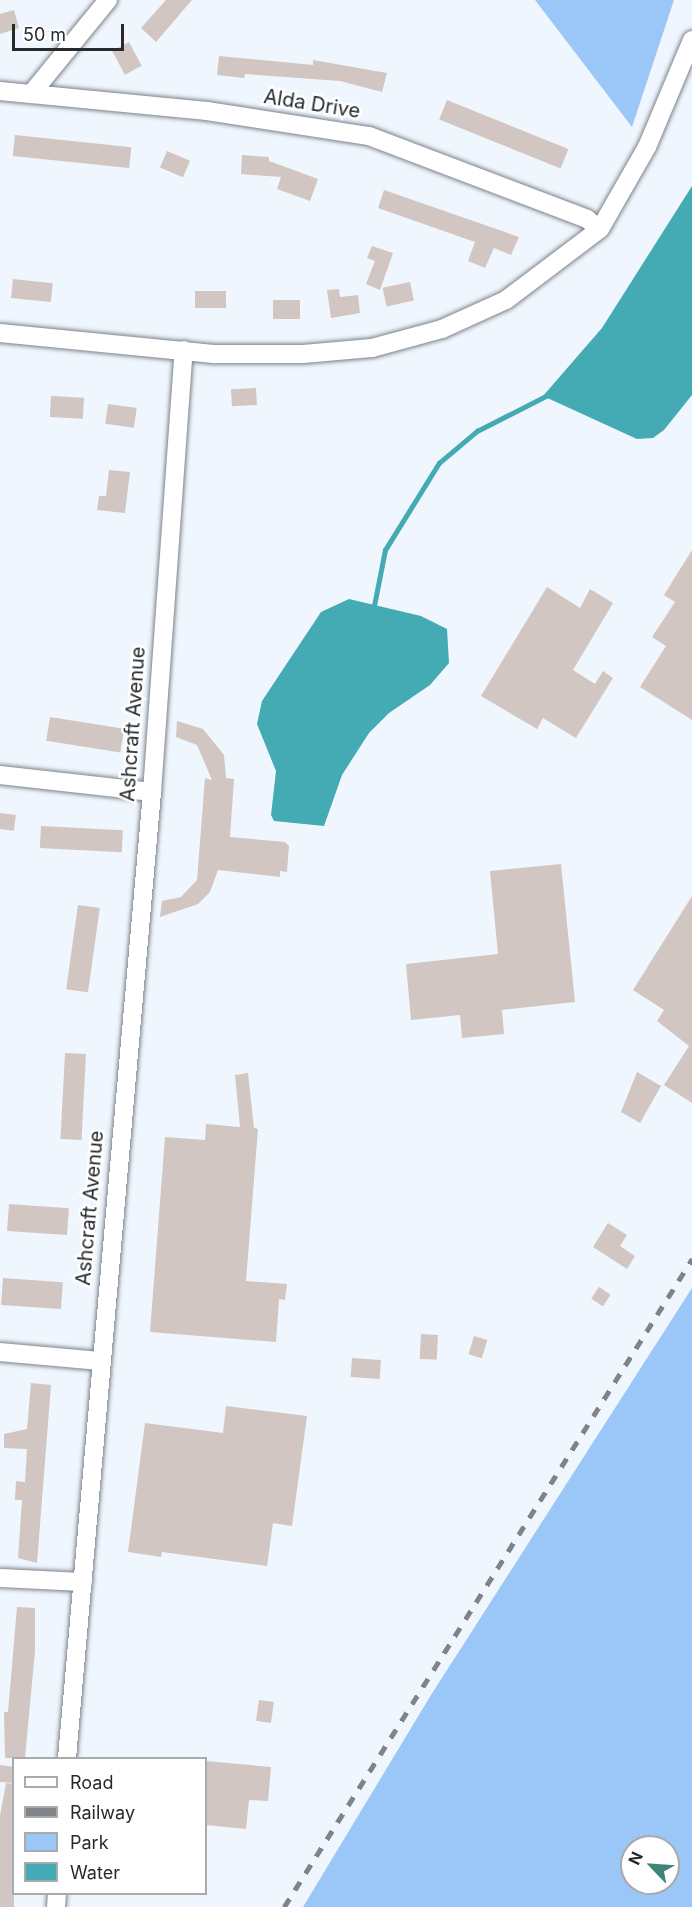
<!DOCTYPE html>
<style>
body{margin:0}
#map{position:relative;width:692px;height:1907px;overflow:hidden;background:#f0f6fd;font-family:Inter,sans-serif}
div>[style]{position:absolute}
[style*='--x']{left:calc(var(--x)*1px);top:calc(var(--y)*1px);width:calc(var(--w)*1px);rotate:calc(var(--a)*1deg)}
.green>*{inset:0;background:#9ac7f7}
.water>*{inset:0;background:#44aab3}
.stream>*{height:4.5px;margin:-2.25px;padding:0 2.25px;transform-origin:2.25px;border-radius:2.25px;background:#44aab3}
.building>*{inset:0;background:#d1c6c1;transform-origin:0 0}
.roads{filter:drop-shadow(0 0 2px #7c838b) drop-shadow(0 0 2px #7c838b)}
.minor>*{height:18px;margin:-9px;padding:0 9px;transform-origin:9px;border-radius:9px;background:#fff}
.rail>*{height:4.5px;margin-top:-2.25px;transform-origin:0;background:repeating-linear-gradient(90deg,#808489 0 10px,transparent 0 20px)}
span{translate:-50% -50%;white-space:nowrap;text-align:center;line-height:1.15;-webkit-text-stroke:5px #fff;paint-order:stroke}
.street-label{font-size:20px;color:#272a2d}
.legend{position:absolute;left:12px;top:1757px;width:195px;height:138px;box-sizing:border-box;background:#fff;border:2px solid #a9aaab;margin:0;padding:8px 10px;list-style:none;font-size:18px;color:#272a2d}
.legend li{display:flex;align-items:center;gap:12px;height:30px}
.legend b{width:30px;border:2px solid #a9aaab}
.north{position:absolute;left:620px;top:1835px;width:60px;height:60px;box-sizing:border-box;background:#fff;border:2px solid #a9aaab;border-radius:50%;rotate:295deg;font-size:16px;font-weight:700;line-height:24px;text-align:center;color:#272a2d}
.north::after{content:'';display:block;margin:auto;width:21px;height:27px;background:#418578;clip-path:polygon(50% 0,100% 100%,50% 72%,0 100%)}
.scale{position:absolute;left:12px;top:24px;width:112px;height:27px;box-sizing:border-box;border:3px solid #272a2d;border-top:0;padding-left:8px;font-size:18px;line-height:21px;white-space:nowrap;color:#272a2d;-webkit-text-stroke:4px #fff;paint-order:stroke}
</style>
<div id="map">
<div class="green">
<i style="clip-path:polygon(535px 0,674px 0,632px 127px)"></i>
<i style="clip-path:polygon(evenodd,692px 1288px,692px 1907px,303px 1907px,431px 1695px,692px 1288px,632px 1847px,668px 1847px,668px 1883px,632px 1883px,632px 1847px)"></i>
</div>
<div class="water">
<i style="clip-path:polygon(692px 186px,692px 395px,664px 430px,653px 438px,637px 439px,543px 396px,602px 328px)"></i>
<i style="clip-path:polygon(349px 599px,421px 616px,447px 629px,449px 663px,430px 685px,389px 713px,369px 733px,342px 775px,324px 826px,274px 821px,271px 815px,276px 771px,257px 724px,262px 701px,321px 612px)"></i>
</div>
<div class="stream">
<i style="--x:373;--y:611;--w:62;--a:-78.9"></i>
<i style="--x:385;--y:550;--w:102;--a:-58.2"></i>
<i style="--x:439;--y:463;--w:50;--a:-40.1"></i>
<i style="--x:477;--y:431;--w:80;--a:-26.9"></i>
</div>
<div class="building">
<i style="clip-path:polygon(166px 0,192px 0,156px 42px,141px 28px)"></i>
<i style="clip-path:polygon(14px 10px,19px 28px,0 34px,0 14px)"></i>
<i style="left:129px;top:42px;width:27px;height:19px;rotate:62deg"></i>
<i style="clip-path:polygon(219px 56px,313px 65px,313px 60px,387px 73px,382px 92px,340px 81px,245px 74px,244px 78px,217px 75px)"></i>
<i style="left:447px;top:100px;width:131px;height:21px;rotate:22deg"></i>
<i style="left:15px;top:135px;width:117px;height:21px;rotate:6deg"></i>
<i style="left:167px;top:151px;width:25px;height:18px;rotate:23deg"></i>
<i style="clip-path:polygon(242px 155px,269px 157px,269px 161px,318px 179px,310px 201px,277px 189px,281px 177px,241px 174px)"></i>
<i style="clip-path:polygon(384px 190px,519px 237px,511px 255px,494px 248px,485px 268px,468px 261px,475px 242px,378px 208px)"></i>
<i style="clip-path:polygon(372px 246px,393px 253px,380px 290px,366px 284px,375px 261px,367px 258px)"></i>
<i style="left:13px;top:279px;width:40px;height:19px;rotate:6deg"></i>
<i style="left:410px;top:282px;width:19px;height:28px;rotate:78deg"></i>
<i style="clip-path:polygon(339px 289px,340px 297px,358px 295px,360px 313px,331px 318px,327px 290px)"></i>
<i style="left:195px;top:291px;width:31px;height:17px"></i>
<i style="left:273px;top:300px;width:27px;height:19px"></i>
<i style="left:256px;top:388px;width:17px;height:25px;rotate:87deg"></i>
<i style="left:51px;top:396px;width:33px;height:21px;rotate:3deg"></i>
<i style="left:108px;top:404px;width:29px;height:20px;rotate:8deg"></i>
<i style="clip-path:polygon(109px 470px,130px 472px,125px 513px,97px 510px,99px 496px,106px 496px)"></i>
<i style="clip-path:polygon(692px 550px,692px 720px,640px 687px,666px 646px,652px 637px,675px 602px,664px 595px)"></i>
<i style="clip-path:polygon(547px 587px,580px 608px,590px 589px,613px 603px,573px 670px,595px 684px,603px 671px,613px 678px,576px 738px,543px 718px,537px 729px,481px 696px)"></i>
<i style="left:50px;top:717px;width:75px;height:24px;rotate:9deg"></i>
<i style="clip-path:polygon(177px 721px,203px 729px,224px 755px,226px 778px,234px 779px,230px 837px,285px 842px,289px 846px,287px 872px,280px 871px,280px 877px,218px 870px,210px 892px,198px 904px,160px 917px,162px 901px,181px 897px,197px 880px,205px 778px,212px 780px,197px 745px,176px 737px)"></i>
<i style="left:0;top:813px;width:16px;height:16px;rotate:7deg"></i>
<i style="left:41px;top:826px;width:82px;height:22px;rotate:3deg"></i>
<i style="clip-path:polygon(561px 864px,575px 1002px,502px 1010px,504px 1034px,462px 1038px,460px 1015px,411px 1020px,406px 964px,498px 954px,490px 871px)"></i>
<i style="clip-path:polygon(692px 896px,692px 1103px,664px 1085px,689px 1046px,657px 1021px,664px 1010px,633px 990px)"></i>
<i style="left:78px;top:905px;width:22px;height:85px;rotate:8deg"></i>
<i style="left:65px;top:1053px;width:21px;height:86px;rotate:3deg"></i>
<i style="clip-path:polygon(637px 1072px,661px 1086px,640px 1123px,621px 1112px)"></i>
<i style="clip-path:polygon(248px 1073px,254px 1128px,258px 1129px,246px 1281px,287px 1284px,285px 1300px,279px 1299px,276px 1342px,150px 1332px,165px 1137px,205px 1140px,206px 1124px,240px 1127px,235px 1075px)"></i>
<i style="left:9px;top:1204px;width:60px;height:27px;rotate:4deg"></i>
<i style="clip-path:polygon(608px 1223px,627px 1235px,620px 1246px,635px 1256px,627px 1269px,593px 1247px)"></i>
<i style="left:3px;top:1278px;width:60px;height:27px;rotate:4deg"></i>
<i style="left:599px;top:1287px;width:14px;height:14px;rotate:34deg"></i>
<i style="left:421px;top:1334px;width:17px;height:25px;rotate:3deg"></i>
<i style="left:474px;top:1336px;width:14px;height:19px;rotate:17deg"></i>
<i style="left:352px;top:1358px;width:29px;height:19px;rotate:4deg"></i>
<i style="clip-path:polygon(31px 1383px,51px 1385px,37px 1563px,18px 1558px,22px 1500px,15px 1500px,16px 1481px,25px 1482px,27px 1449px,4px 1448px,4px 1434px,27px 1429px)"></i>
<i style="clip-path:polygon(226px 1406px,307px 1416px,292px 1526px,273px 1523px,267px 1566px,162px 1552px,161px 1557px,128px 1552px,145px 1423px,223px 1433px)"></i>
<i style="clip-path:polygon(17px 1607px,35px 1608px,35px 1651px,25px 1758px,5px 1758px,4px 1712px,8px 1712px)"></i>
<i style="left:259px;top:1700px;width:15px;height:21px;rotate:8deg"></i>
<i style="clip-path:polygon(206px 1761px,271px 1767px,268px 1801px,249px 1800px,246px 1829px,206px 1825px)"></i>
<i style="clip-path:polygon(0 1765px,14px 1767px,14px 1783px,0 1782px)"></i>
<i style="clip-path:polygon(6px 1783px,14px 1784px,14px 1907px,0 1907px,0 1816px)"></i>
</div>
<div class="roads">
<div class="minor">
<i style="--x:0;--y:91;--w:208;--a:5.5"></i>
<i style="--x:207;--y:111;--w:164;--a:8.8"></i>
<i style="--x:369;--y:136;--w:233;--a:20.8"></i>
<i style="--x:587;--y:219;--w:16;--a:38"></i>
<i style="--x:31;--y:94;--w:122;--a:-50.7"></i>
<i style="--x:0;--y:333;--w:217;--a:5.6"></i>
<i style="--x:216;--y:354;--w:87;--a:0"></i>
<i style="--x:303;--y:354;--w:69;--a:-5"></i>
<i style="--x:372;--y:348;--w:73;--a:-15.2"></i>
<i style="--x:442;--y:329;--w:70;--a:-24.4"></i>
<i style="--x:506;--y:300;--w:118;--a:-37.1"></i>
<i style="--x:600;--y:229;--w:95;--a:-60.2"></i>
<i style="--x:647;--y:147;--w:116;--a:-67.2"></i>
<i style="--x:0;--y:775;--w:153;--a:6.4"></i>
<i style="--x:0;--y:1352;--w:100;--a:5.1"></i>
<i style="--x:0;--y:1578;--w:83;--a:2.8"></i>
<i style="--x:67;--y:1758;--w:970;--a:-84.97"></i>
<i style="--x:152;--y:792;--w:443;--a:-85.9"></i>
<i style="--x:56;--y:1907;--w:13;--a:-86"></i>
</div>
</div>
<div class="rail">
<i style="--x:284;--y:1907;--w:766;--a:-57.8"></i>
</div>
<div class="street-label">
<span style="left:312px;top:104px;rotate:9deg">Alda Drive</span>
<span style="left:133px;top:724px;rotate:-86deg">Ashcraft Avenue</span>
<span style="left:90px;top:1208px;rotate:-85deg">Ashcraft Avenue</span>
</div>
<ul class="legend">
<li><b style="height:8px;background:#fff"></b>Road</li>
<li><b style="height:8px;background:#808489"></b>Railway</li>
<li><b style="height:16px;background:#9ac7f7"></b>Park</li>
<li><b style="height:16px;background:#44aab3"></b>Water</li>
</ul>
<div class="north">N</div>
<div class="scale">50 m</div>
</div>
